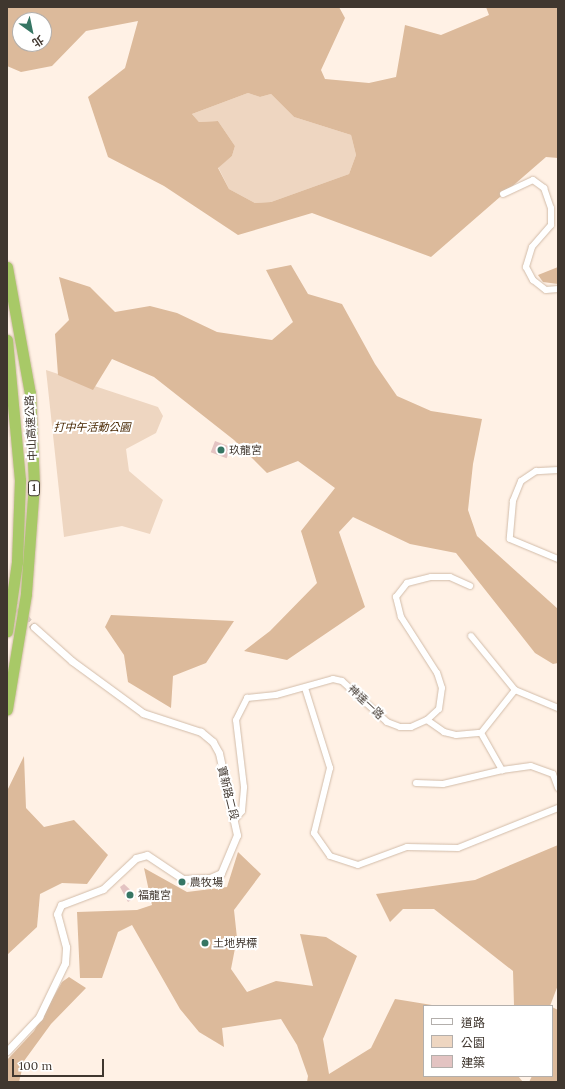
<!DOCTYPE html>
<meta charset="utf-8">
<style>
body{margin:0}
#map{position:relative;width:565px;height:1089px;overflow:hidden;background:#fff1e5;font-family:Lora,"Noto Sans TC",serif}
div>[style]{position:absolute}
[style*='--x']{left:calc(var(--x)*1px);top:calc(var(--y)*1px);width:calc(var(--w)*1px);rotate:calc(var(--a)*1deg)}
.green>*{inset:0;background:#eed6c1}
.forest>*{inset:0;background:#dcba9b}
.building>*{inset:0;background:#e3c3c2;transform-origin:0 0}
.tertiary-tunnel>*{height:7px;margin-top:-3.5px;transform-origin:0;background:repeating-linear-gradient(90deg,#d9ccc1 0 7px,transparent 0 10.5px)}
.roads{filter:drop-shadow(0 0 1px #d2bca9) drop-shadow(0 0 1px #d2bca9)}
.minor>*{height:6px;margin:-3px;padding:0 3px;transform-origin:3px;border-radius:3px;background:#fff}
.tertiary>*{height:7px;margin:-3.5px;padding:0 3.5px;transform-origin:3.5px;border-radius:3.5px;background:#fff}
.motorway>*{height:11px;margin:-5.5px;padding:0 5.5px;transform-origin:5.5px;border-radius:5.5px;background:#a8c967}
.dots>*{width:11px;height:11px;translate:-50% -50%;box-sizing:border-box;border:2px solid #fff;border-radius:50%}
span{translate:-50% -50%;white-space:nowrap;text-align:center;line-height:1.15;-webkit-text-stroke:4px #fff;paint-order:stroke}
.shield-label span{padding:1px 3px;background:#fff;border:1px solid;border-radius:3px;-webkit-text-stroke-width:0}
.shield-label{font-size:10px;color:#40372f;font-weight:700}
.park-label{font-size:11px;color:#472600;font-style:italic}
.street-label{font-size:11px;color:#40372f}
.poi-label{font-size:11px;color:#40372f}
.left{translate:0 -50%;text-align:left}
.frame{position:absolute;inset:0;border:8px solid #40372f;pointer-events:none}
.legend{position:absolute;left:423px;top:1005px;width:130px;height:72px;box-sizing:border-box;background:#fff;border:1px solid #b3afac;margin:0;padding:5px 7px;list-style:none;font-size:12px;color:#40372f}
.legend li{display:flex;align-items:center;gap:8px;height:20px}
.legend b{width:20px;border:1px solid #b3afac}
.north{position:absolute;left:12px;top:12px;width:40px;height:40px;box-sizing:border-box;background:#fff;border:1px solid #b3afac;border-radius:50%;rotate:147deg;font-size:11px;font-weight:700;line-height:16px;text-align:center;color:#40372f}
.north::after{content:'';display:block;margin:auto;width:14px;height:18px;background:#367664;clip-path:polygon(50% 0,100% 100%,50% 72%,0 100%)}
.scale{position:absolute;left:12px;top:1059px;width:92px;height:18px;box-sizing:border-box;border:2px solid #40372f;border-top:0;padding-left:5px;font-size:12px;line-height:14px;white-space:nowrap;color:#40372f;-webkit-text-stroke:3px #fff;paint-order:stroke}
</style>
<div id="map">
<div class="green">
<i style="clip-path:polygon(248px 93px,260px 97px,271px 94px,294px 117px,351px 135px,356px 155px,349px 174px,271px 202px,255px 203px,229px 189px,218px 167px,232px 156px,235px 146px,218px 121px,199px 122px,192px 114px)"></i>
<i style="clip-path:polygon(46px 370px,158px 407px,163px 416px,156px 433px,126px 449px,129px 471px,163px 500px,150px 534px,122px 526px,64px 537px)"></i>
</div>
<div class="forest">
<i style="clip-path:polygon(evenodd,7px 7px,339px 7px,345px 18px,321px 70px,325px 79px,369px 83px,396px 77px,405px 25px,441px 35px,489px 15px,486px 7px,558px 7px,558px 158px,546px 157px,431px 257px,312px 213px,238px 235px,164px 186px,108px 157px,88px 97px,125px 68px,138px 21px,86px 31px,52px 66px,21px 72px,7px 66px,7px 7px,20px 20px,44px 20px,44px 44px,20px 44px,20px 20px,7px 7px,248px 93px,260px 97px,271px 94px,294px 117px,351px 135px,356px 155px,349px 174px,271px 202px,255px 203px,229px 189px,218px 168px,232px 156px,235px 146px,218px 121px,199px 122px,192px 114px,248px 93px)"></i>
<i style="clip-path:polygon(291px 265px,308px 294px,342px 304px,375px 364px,397px 396px,431px 411px,482px 419px,473px 464px,468px 510px,477px 536px,558px 609px,558px 663px,553px 664px,535px 653px,456px 553px,410px 544px,353px 517px,339px 532px,365px 607px,287px 660px,244px 651px,270px 631px,317px 583px,301px 531px,335px 488px,298px 461px,267px 473px,234px 440px,154px 377px,112px 359px,93px 390px,58px 375px,55px 334px,69px 320px,59px 277px,90px 287px,115px 312px,150px 306px,177px 313px,217px 332px,272px 340px,293px 322px,266px 270px)"></i>
<i style="clip-path:polygon(558px 267px,558px 284px,543px 282px,538px 275px)"></i>
<i style="clip-path:polygon(111px 615px,234px 621px,206px 663px,173px 676px,171px 708px,128px 682px,124px 655px,105px 627px)"></i>
<i style="clip-path:polygon(24px 756px,26px 808px,44px 827px,74px 820px,108px 855px,87px 884px,62px 883px,40px 894px,37px 927px,7px 955px,7px 791px)"></i>
<i style="clip-path:polygon(558px 845px,558px 985px,550px 1006px,514px 1006px,513px 971px,434px 909px,403px 909px,390px 922px,376px 894px,475px 880px)"></i>
<i style="clip-path:polygon(238px 852px,261px 874px,234px 910px,237px 938px,231px 969px,247px 992px,276px 981px,313px 986px,300px 934px,326px 937px,357px 956px,323px 1039px,329px 1074px,371px 1048px,395px 999px,438px 1006px,424px 1006px,424px 1076px,518px 1076px,523px 1082px,307px 1082px,308px 1076px,297px 1045px,281px 1019px,222px 1028px,224px 1047px,199px 1032px,180px 1009px,132px 925px,118px 932px,102px 978px,80px 978px,77px 912px,137px 910px,152px 905px,144px 868px,187px 892px,227px 887px)"></i>
<i style="clip-path:polygon(69px 977px,86px 988px,51px 1024px,24px 1061px,19px 1082px,7px 1082px,7px 1060px,34px 1031px,62px 982px)"></i>
<i style="clip-path:polygon(552px 1007px,558px 1010px,558px 1082px,529px 1082px,532px 1076px,552px 1076px)"></i>
</div>
<div class="building">
<i style="left:215px;top:441px;width:17px;height:12px;rotate:21deg"></i>
<i style="clip-path:polygon(124px 884px,137px 896px,128px 902px,120px 887px)"></i>
</div>
<div class="tertiary-tunnel">
<i style="--x:11;--y:600;--w:35;--a:50"></i>
</div>
<div class="roads">
<div class="minor">
<i style="--x:503;--y:194;--w:33;--a:-25"></i>
<i style="--x:533;--y:180;--w:14;--a:36"></i>
<i style="--x:544;--y:188;--w:21;--a:71"></i>
<i style="--x:551;--y:208;--w:17;--a:90"></i>
<i style="--x:551;--y:225;--w:29;--a:131"></i>
<i style="--x:532;--y:247;--w:21;--a:107"></i>
<i style="--x:526;--y:267;--w:15;--a:62"></i>
<i style="--x:533;--y:280;--w:16;--a:38"></i>
<i style="--x:546;--y:290;--w:12;--a:-5"></i>
<i style="--x:558;--y:470;--w:22;--a:177"></i>
<i style="--x:536;--y:471;--w:18;--a:146"></i>
<i style="--x:521;--y:481;--w:22;--a:112"></i>
<i style="--x:513;--y:501;--w:38;--a:95"></i>
<i style="--x:510;--y:539;--w:52;--a:22.6"></i>
<i style="--x:471;--y:636;--w:70;--a:50.8"></i>
<i style="--x:305;--y:688;--w:84;--a:72.6"></i>
<i style="--x:330;--y:768;--w:67;--a:103.8"></i>
<i style="--x:314;--y:833;--w:28;--a:55"></i>
<i style="--x:330;--y:856;--w:29;--a:18"></i>
<i style="--x:358;--y:865;--w:52;--a:-20.2"></i>
<i style="--x:407;--y:847;--w:51;--a:1.1"></i>
<i style="--x:458;--y:848;--w:108;--a:-21.8"></i>
<i style="--x:427;--y:720;--w:16;--a:-43"></i>
<i style="--x:439;--y:709;--w:21;--a:-82"></i>
<i style="--x:442;--y:688;--w:16;--a:-108"></i>
<i style="--x:437;--y:673;--w:67;--a:-122.7"></i>
<i style="--x:401;--y:617;--w:21;--a:-104"></i>
<i style="--x:396;--y:597;--w:18;--a:-52"></i>
<i style="--x:407;--y:583;--w:25;--a:-14"></i>
<i style="--x:431;--y:577;--w:19;--a:0"></i>
<i style="--x:450;--y:577;--w:22;--a:24"></i>
<i style="--x:481;--y:733;--w:43;--a:60.4"></i>
<i style="--x:502;--y:770;--w:29;--a:-8"></i>
<i style="--x:531;--y:766;--w:23;--a:20"></i>
<i style="--x:553;--y:774;--w:15;--a:70"></i>
<i style="--x:416;--y:783;--w:27;--a:2"></i>
<i style="--x:443;--y:784;--w:61;--a:-13.3"></i>
<i style="--x:236;--y:818;--w:9;--a:-49"></i>
<i style="--x:242;--y:811;--w:24;--a:-85"></i>
<i style="--x:244;--y:787;--w:67;--a:-96.8"></i>
<i style="--x:236;--y:720;--w:25;--a:-63"></i>
<i style="--x:247;--y:698;--w:29;--a:-6"></i>
<i style="--x:276;--y:695;--w:59;--a:-15.7"></i>
<i style="--x:333;--y:679;--w:9;--a:13"></i>
<i style="--x:342;--y:681;--w:61;--a:42.3"></i>
<i style="--x:387;--y:722;--w:14;--a:21"></i>
<i style="--x:400;--y:727;--w:11;--a:0"></i>
<i style="--x:411;--y:727;--w:17;--a:-24"></i>
<i style="--x:427;--y:720;--w:21;--a:35"></i>
<i style="--x:444;--y:732;--w:12;--a:14"></i>
<i style="--x:456;--y:735;--w:25;--a:-5"></i>
<i style="--x:481;--y:733;--w:55;--a:-51.7"></i>
<i style="--x:515;--y:690;--w:47;--a:22.7"></i>
</div>
<div class="tertiary">
<i style="--x:7;--y:1051;--w:47;--a:-46.7"></i>
<i style="--x:39;--y:1017;--w:60;--a:-64.3"></i>
<i style="--x:65;--y:963;--w:16;--a:-86"></i>
<i style="--x:66;--y:947;--w:34;--a:-105"></i>
<i style="--x:57;--y:914;--w:10;--a:-66"></i>
<i style="--x:61;--y:905;--w:45;--a:-20.9"></i>
<i style="--x:103;--y:889;--w:45;--a:-43.2"></i>
<i style="--x:136;--y:858;--w:11;--a:-15"></i>
<i style="--x:147;--y:855;--w:43;--a:33.7"></i>
<i style="--x:183;--y:879;--w:27;--a:-2"></i>
<i style="--x:210;--y:878;--w:12;--a:-24"></i>
<i style="--x:221;--y:873;--w:41;--a:-67.2"></i>
<i style="--x:237;--y:835;--w:84;--a:-102.4"></i>
<i style="--x:219;--y:753;--w:13;--a:-119"></i>
<i style="--x:213;--y:742;--w:16;--a:-140"></i>
<i style="--x:201;--y:732;--w:61;--a:-161.9"></i>
<i style="--x:143;--y:713;--w:88;--a:-143.8"></i>
<i style="--x:72;--y:661;--w:51;--a:-138.2"></i>
</div>
<div class="motorway">
<i style="--x:7;--y:267;--w:128;--a:79.7"></i>
<i style="--x:30;--y:393;--w:91;--a:87.5"></i>
<i style="--x:34;--y:484;--w:110;--a:94.2"></i>
<i style="--x:26;--y:594;--w:117;--a:99.4"></i>
<i style="--x:7;--y:340;--w:141;--a:84.7"></i>
<i style="--x:20;--y:480;--w:82;--a:92.1"></i>
<i style="--x:17;--y:562;--w:70;--a:98.2"></i>
</div>
</div>
<div class="dots">
<i style="left:221px;top:450px;background:#367664"></i>
<i style="left:182px;top:882px;background:#367664"></i>
<i style="left:130px;top:895px;background:#367664"></i>
<i style="left:205px;top:943px;background:#367664"></i>
</div>
<div class="shield-label">
<span style="left:34px;top:488px">1</span>
</div>
<div class="park-label">
<span style="left:92px;top:427px">打中午活動公園</span>
</div>
<div class="street-label">
<span style="left:31px;top:428px;rotate:-93deg">中山高速公路</span>
<span style="left:366px;top:702px;rotate:43deg">神達一路</span>
<span style="left:228px;top:793px;rotate:76deg">寶新路二段</span>
</div>
<div class="poi-label">
<span class="left" style="left:229px;top:450px">玖龍宮</span>
<span class="left" style="left:190px;top:882px">農牧場</span>
<span class="left" style="left:138px;top:895px">福龍宮</span>
<span class="left" style="left:213px;top:943px">土地界標</span>
</div>
<div class="frame"></div>
<ul class="legend">
<li><b style="height:5px;background:#fff"></b>道路</li>
<li><b style="height:11px;background:#eed6c1"></b>公園</li>
<li><b style="height:11px;background:#e3c3c2"></b>建築</li>
</ul>
<div class="north">北</div>
<div class="scale">100 m</div>
</div>
